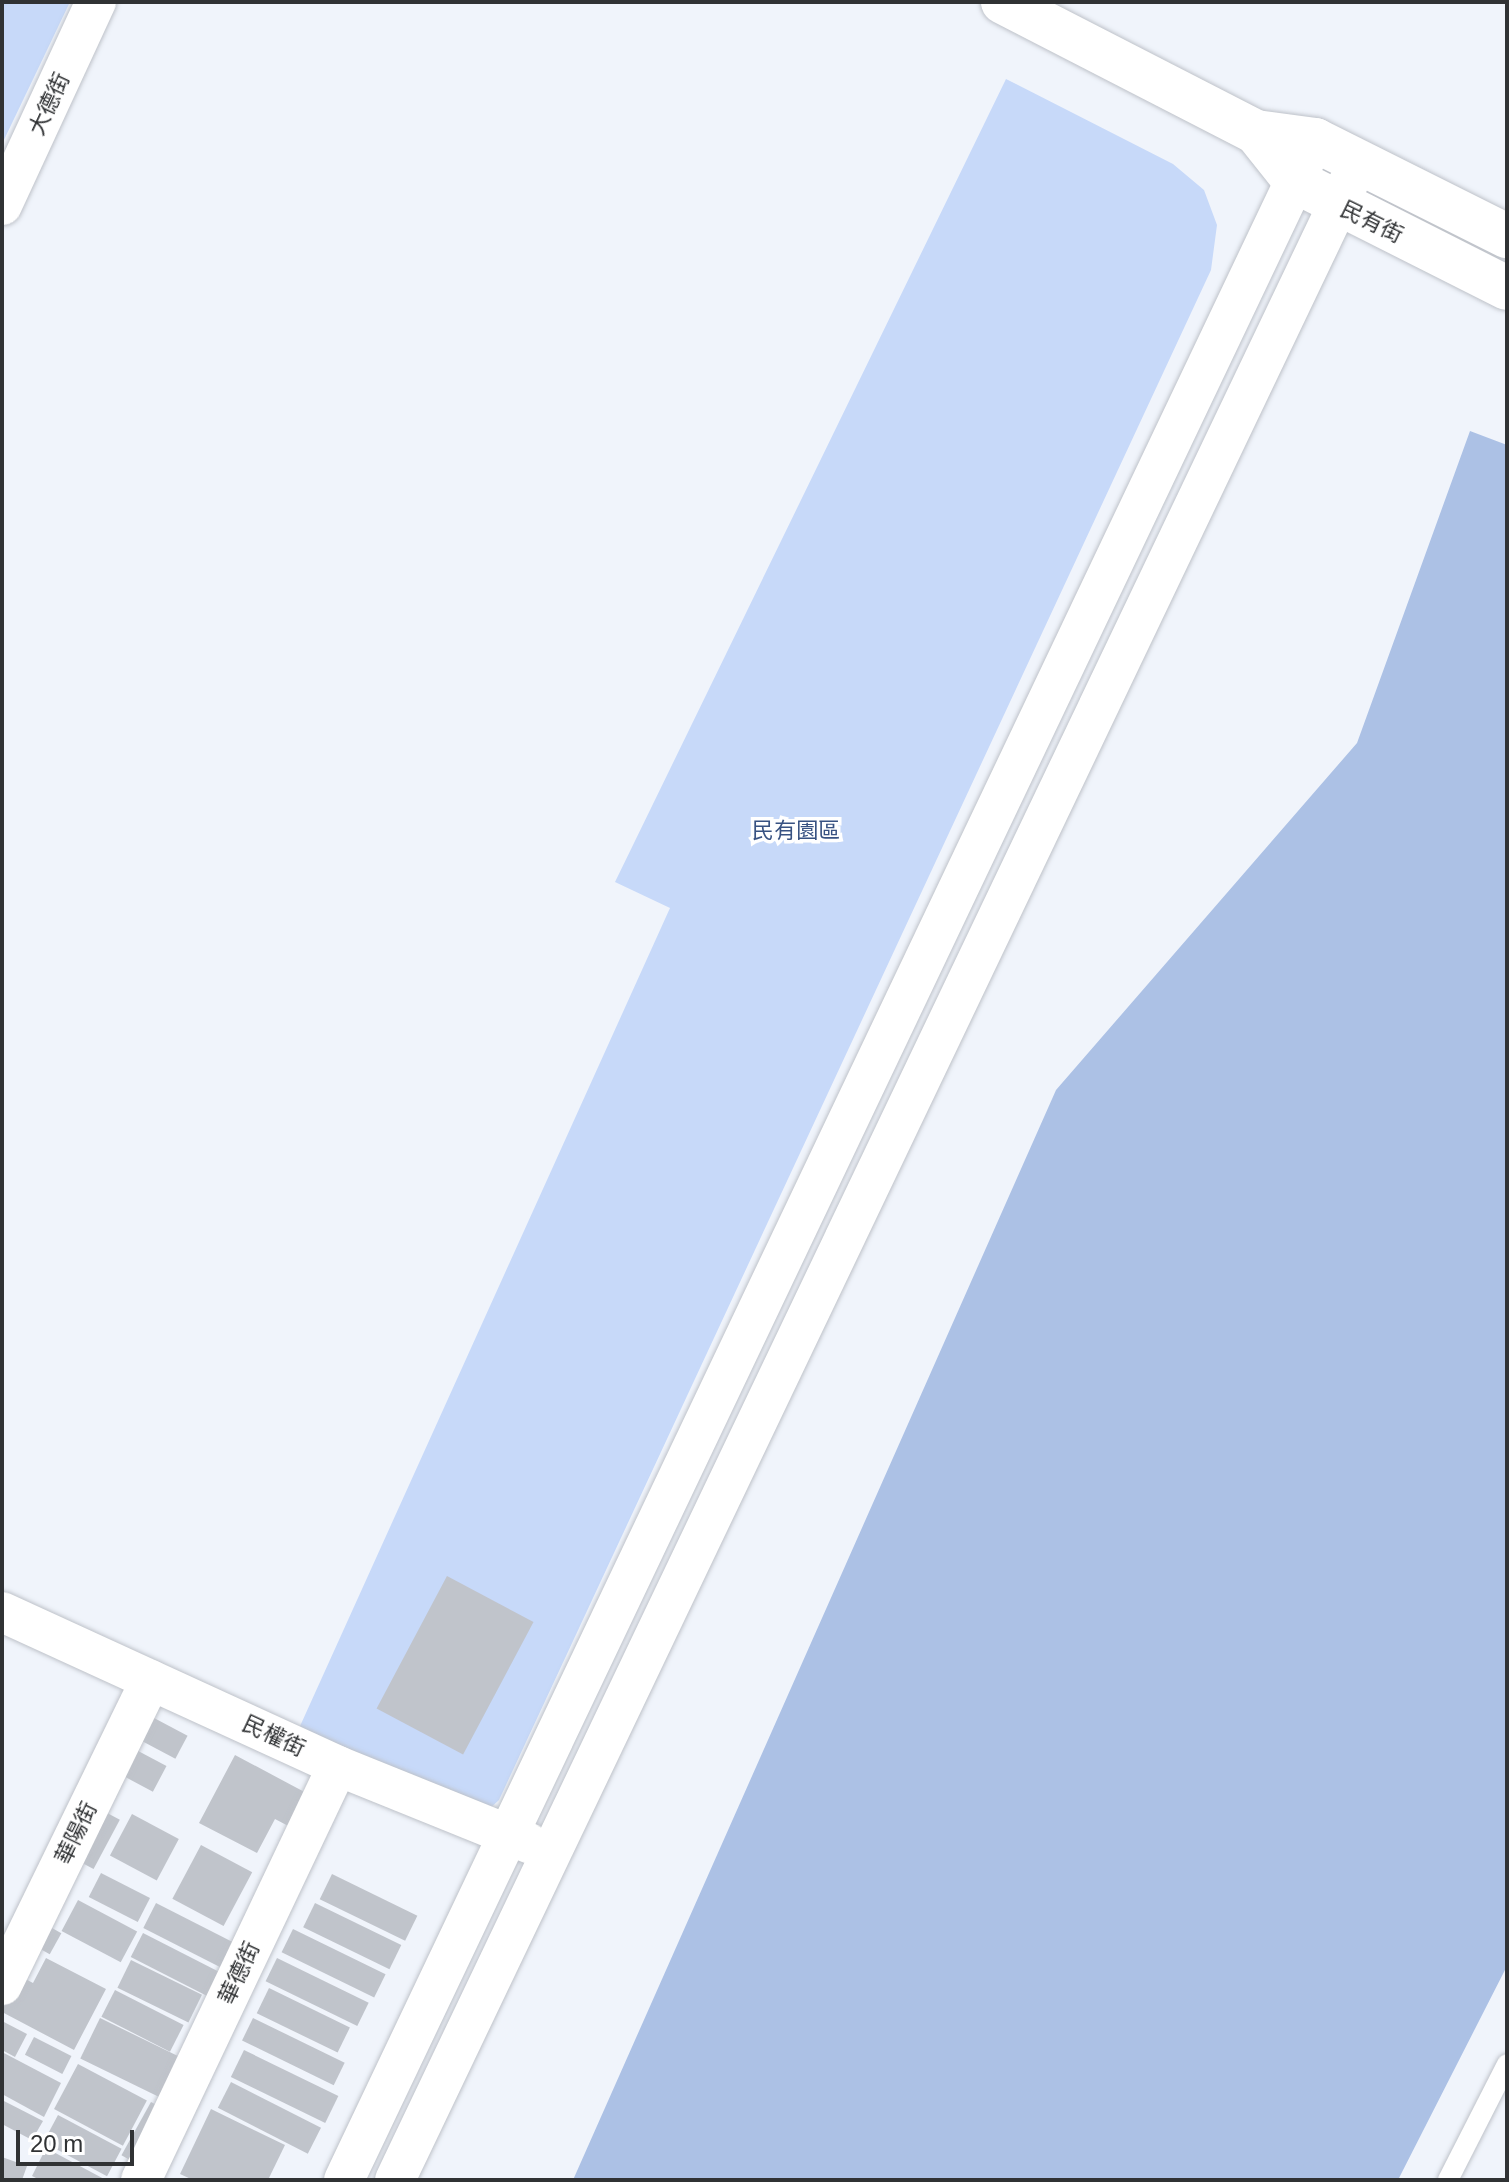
<!DOCTYPE html>
<meta charset="utf-8">
<style>
body{margin:0}
#map{position:relative;width:1509px;height:2182px;overflow:hidden;background:#f0f4fb;font-family:Helvetica,"Noto Sans TC",sans-serif}
div>[style]{position:absolute}
[style*='--x']{left:calc(var(--x)*1px);top:calc(var(--y)*1px);width:calc(var(--w)*1px);rotate:calc(var(--a)*1deg)}
.green>*{inset:0;background:#c7d9f9}
.forest>*{inset:0;background:#acc1e5}
.building>*{inset:0;background:#c0c4cb;transform-origin:0 0}
.roads{filter:drop-shadow(0 0 2px #bec2c9) drop-shadow(0 0 2px #bec2c9)}
.lane>*{height:20px;margin:-10px;padding:0 10px;transform-origin:10px;border-radius:10px;background:#fff}
.street>*{height:40px;margin:-20px;padding:0 20px;transform-origin:20px;border-radius:20px;background:#fff}
.secondary>*{height:44px;margin:-22px;padding:0 22px;transform-origin:22px;border-radius:22px;background:#fff}
span{translate:-50% -50%;white-space:nowrap;text-align:center;line-height:1.15;-webkit-text-stroke:7px #fff;paint-order:stroke}
.street-label{font-size:22px;color:#303234}
.park-label{font-size:22px;color:#385282}
.frame{position:absolute;inset:0;border:4px solid #303234;pointer-events:none}
.scale{position:absolute;left:16px;top:2130px;width:118px;height:36px;box-sizing:border-box;border:4px solid #303234;border-top:0;padding-left:10px;font-size:24px;line-height:28px;white-space:nowrap;color:#303234;-webkit-text-stroke:6px #fff;paint-order:stroke}
</style>
<div id="map">
<div class="green">
<i style="clip-path:polygon(2px 2px,70px 2px,2px 144px)"></i>
<i style="clip-path:polygon(1006px 79px,1173px 164px,1204px 190px,1217px 225px,1211px 270px,499px 1800px,487px 1811px,296px 1735px,670px 908px,615px 882px)"></i>
</div>
<div class="forest">
<i style="clip-path:polygon(1470px 431px,1507px 445px,1507px 1966px,1398px 2180px,573px 2180px,1056px 1090px,1357px 743px)"></i>
</div>
<div class="building">
<i style="left:447px;top:1576px;width:98px;height:150px;rotate:28deg"></i>
<i style="left:139px;top:1710px;width:55px;height:26px;rotate:28deg"></i>
<i style="left:125px;top:1744px;width:47px;height:29px;rotate:28deg"></i>
<i style="clip-path:polygon(235px 1755px,312px 1796px,294px 1829px,275px 1819px,257px 1853px,199px 1823px)"></i>
<i style="left:81px;top:1799px;width:44px;height:56px;rotate:28deg"></i>
<i style="left:132px;top:1814px;width:53px;height:47px;rotate:28deg"></i>
<i style="left:201px;top:1845px;width:58px;height:61px;rotate:28deg"></i>
<i style="left:101px;top:1873px;width:55px;height:27px;rotate:27deg"></i>
<i style="left:332px;top:1874px;width:95px;height:28px;rotate:26deg"></i>
<i style="left:78px;top:1900px;width:67px;height:35px;rotate:28deg"></i>
<i style="left:156px;top:1903px;width:92px;height:28px;rotate:27deg"></i>
<i style="left:315px;top:1903px;width:96px;height:27px;rotate:26deg"></i>
<i style="left:43px;top:1923px;width:21px;height:24px;rotate:29deg"></i>
<i style="left:293px;top:1929px;width:103px;height:26px;rotate:26deg"></i>
<i style="left:143px;top:1933px;width:89px;height:27px;rotate:27deg"></i>
<i style="clip-path:polygon(46px 1958px,106px 1989px,74px 2050px,2px 2012px,16px 1974px,33px 1983px)"></i>
<i style="left:277px;top:1958px;width:102px;height:26px;rotate:26deg"></i>
<i style="left:131px;top:1960px;width:79px;height:31px;rotate:26deg"></i>
<i style="left:269px;top:1988px;width:90px;height:28px;rotate:26deg"></i>
<i style="left:115px;top:1990px;width:77px;height:30px;rotate:27deg"></i>
<i style="left:100px;top:2018px;width:102px;height:45px;rotate:26deg"></i>
<i style="left:253px;top:2018px;width:102px;height:25px;rotate:26deg"></i>
<i style="clip-path:polygon(2px 2021px,27px 2034px,15px 2057px,2px 2050px)"></i>
<i style="left:34px;top:2037px;width:42px;height:20px;rotate:27deg"></i>
<i style="left:244px;top:2050px;width:105px;height:30px;rotate:26deg"></i>
<i style="clip-path:polygon(2px 2052px,61px 2083px,44px 2117px,2px 2094px)"></i>
<i style="left:78px;top:2064px;width:78px;height:51px;rotate:28deg"></i>
<i style="left:231px;top:2082px;width:101px;height:29px;rotate:27deg"></i>
<i style="clip-path:polygon(2px 2100px,43px 2121px,32px 2140px,2px 2124px)"></i>
<i style="left:151px;top:2102px;width:29px;height:61px;rotate:29deg"></i>
<i style="clip-path:polygon(211px 2109px,285px 2145px,268px 2180px,193px 2180px,180px 2174px)"></i>
<i style="left:58px;top:2115px;width:72px;height:31px;rotate:28deg"></i>
<i style="clip-path:polygon(46px 2148px,106px 2180px,40px 2180px,32px 2176px)"></i>
<i style="clip-path:polygon(2px 2157px,27px 2166px,22px 2180px,2px 2180px)"></i>
</div>
<div class="roads">
<div class="lane">
<i style="--x:1448;--y:2180;--w:130;--a:-63"></i>
</div>
<div class="street">
<i style="--x:2;--y:205;--w:224;--a:-65.2"></i>
<i style="--x:2;--y:1612;--w:370;--a:24.6"></i>
<i style="--x:338;--y:1766;--w:206;--a:22"></i>
<i style="--x:2;--y:1985;--w:339;--a:-64"></i>
<i style="--x:141;--y:2180;--w:458;--a:-64.6"></i>
<i style="--x:344;--y:2180;--w:2247;--a:-64.56"></i>
<i style="--x:395;--y:2180;--w:2224;--a:-64.48"></i>
</div>
<div class="secondary">
<i style="--x:1003;--y:2;--w:284;--a:27.2"></i>
<i style="--x:1256;--y:132;--w:60;--a:7.7"></i>
<i style="--x:1315;--y:140;--w:215;--a:26.6"></i>
<i style="--x:1256;--y:132;--w:63;--a:51.5"></i>
<i style="--x:1295;--y:181;--w:237;--a:26.8"></i>
</div>
</div>
<div class="street-label">
<span style="left:49px;top:104px;rotate:-65deg">大德街</span>
<span style="left:1372px;top:222px;rotate:26deg">民有街</span>
<span style="left:274px;top:1736px;rotate:25deg">民權街</span>
<span style="left:76px;top:1833px;rotate:-64deg">華陽街</span>
<span style="left:239px;top:1973px;rotate:-65deg">華德街</span>
</div>
<div class="park-label">
<span style="left:796px;top:831px">民有園區</span>
</div>
<div class="frame"></div>
<div class="scale">20 m</div>
</div>
